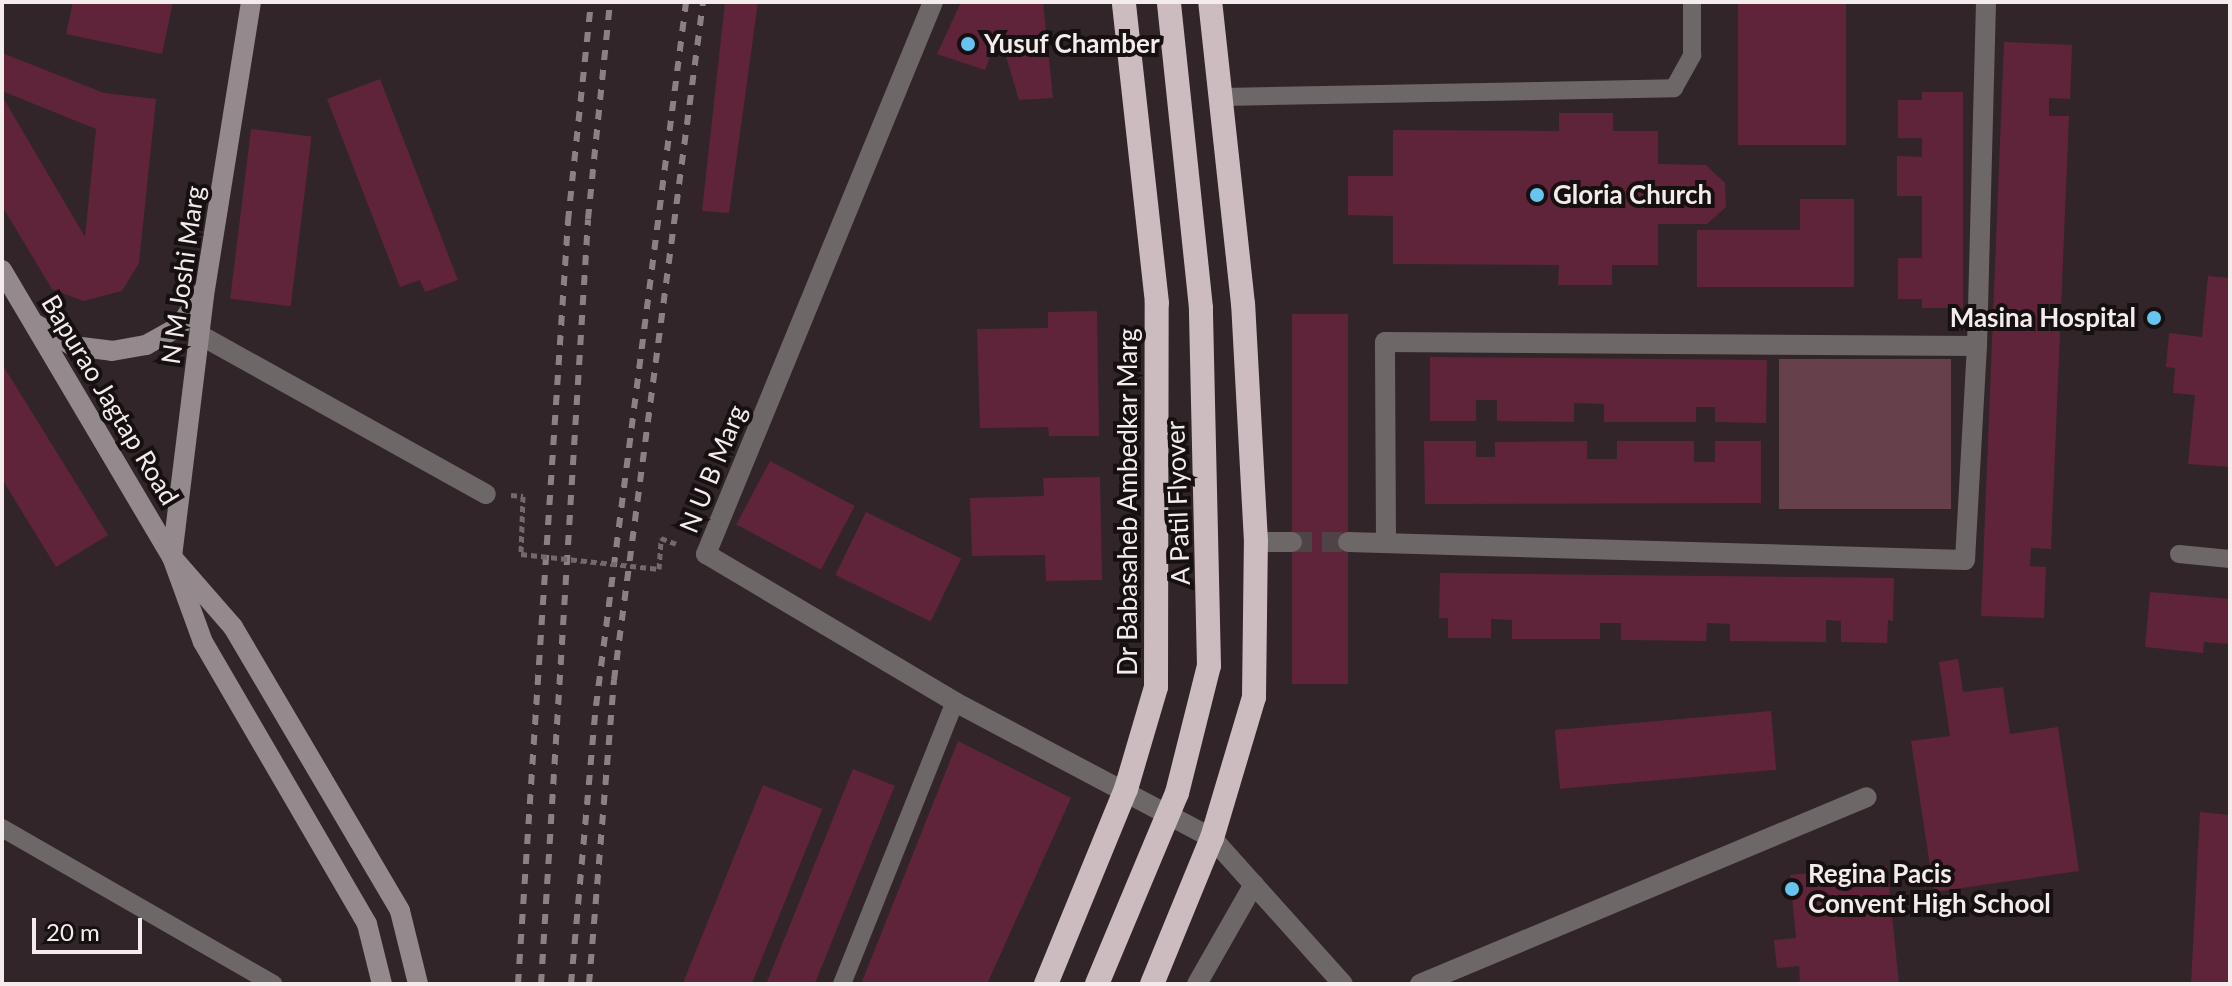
<!DOCTYPE html>
<style>
body{margin:0}
#map{position:relative;width:2232px;height:986px;overflow:hidden;background:#312529;font-family:Lato,sans-serif}
div>[style]{position:absolute}
[style*='--x']{left:calc(var(--x)*1px);top:calc(var(--y)*1px);width:calc(var(--w)*1px);rotate:calc(var(--a)*1deg)}
.green>*{inset:0;background:#66414c;transform-origin:0 0}
.building>*{inset:0;background:#5f243a;transform-origin:0 0}
.street-tunnel>*{height:20px;margin-top:-10px;transform-origin:0;background:repeating-linear-gradient(90deg,#4e4346 0 20px,transparent 0 30px)}
.path>*{height:5px;margin-top:-2.5px;transform-origin:0;background:repeating-linear-gradient(90deg,#73686c 0 6px,transparent 0 10px)}
.lane>*{height:18px;margin:-9px;padding:0 9px;transform-origin:9px;border-radius:9px;background:#6d6768}
.street>*{height:20px;margin:-10px;padding:0 10px;transform-origin:10px;border-radius:10px;background:#6d6768}
.secondary>*{height:20px;margin:-10px;padding:0 10px;transform-origin:10px;border-radius:10px;background:#94898c}
.highway>*{height:24px;margin:-12px;padding:0 12px;transform-origin:12px;border-radius:12px;background:#ccbcc0}
.rail>*{height:6px;margin-top:-3px;transform-origin:0;background:repeating-linear-gradient(90deg,#8b8184 0 10px,transparent 0 20px)}
.path-bridge>*{height:5px;margin-top:-2.5px;transform-origin:0;background:repeating-linear-gradient(90deg,#73686c 0 6px,transparent 0 10px)}
.highway-bridge>*{height:24px;margin:-12px;padding:0 12px;transform-origin:12px;border-radius:12px;background:#ccbcc0}
.dots>*{width:22px;height:22px;translate:-50% -50%;box-sizing:border-box;border:4px solid #161011;border-radius:50%}
span{translate:-50% -50%;white-space:nowrap;text-align:center;line-height:1.15;-webkit-text-stroke:8px #161011;paint-order:stroke}
.poi-label{font-size:26px;color:#f4ebed;font-weight:700}
.left{translate:0 -50%;text-align:left}
.right{translate:-100% -50%;text-align:right}
.street-label{font-size:26px;color:#f4ebed}
.frame{position:absolute;inset:0;border:4px solid #f4ebed;pointer-events:none}
.scale{position:absolute;left:32px;top:918px;width:110px;height:36px;box-sizing:border-box;border:4px solid #f4ebed;border-top:0;padding-left:10px;font-size:24px;line-height:28px;white-space:nowrap;color:#f4ebed;-webkit-text-stroke:6px #161011;paint-order:stroke}
</style>
<div id="map">
<div class="green">
<i style="left:1779px;top:359px;width:172px;height:150px"></i>
</div>
<div class="building">
<i style="clip-path:polygon(73px 2px,173px 2px,162px 54px,66px 34px)"></i>
<i style="clip-path:polygon(725px 2px,758px 2px,729px 213px,702px 211px)"></i>
<i style="clip-path:polygon(961px 2px,1043px 2px,1053px 98px,1019px 100px,999px 33px,985px 70px,937px 54px)"></i>
<i style="left:1738px;top:2px;width:108px;height:143px"></i>
<i style="clip-path:polygon(2004px 42px,2072px 45px,2070px 99px,2049px 98px,2049px 116px,2069px 116px,2051px 549px,2031px 548px,2030px 566px,2046px 567px,2044px 618px,1981px 616px)"></i>
<i style="clip-path:polygon(2px 53px,104px 93px,156px 99px,139px 263px,122px 291px,83px 301px,52px 289px,2px 206px,2px 96px,85px 237px,96px 129px,2px 91px)"></i>
<i style="clip-path:polygon(380px 79px,458px 280px,425px 292px,420px 280px,400px 287px,327px 99px)"></i>
<i style="clip-path:polygon(1922px 92px,1963px 92px,1963px 308px,1922px 308px,1922px 299px,1898px 299px,1898px 258px,1922px 258px,1922px 196px,1897px 196px,1897px 156px,1922px 157px,1922px 138px,1898px 138px,1898px 100px,1922px 100px)"></i>
<i style="clip-path:polygon(1559px 113px,1613px 113px,1613px 131px,1658px 131px,1658px 164px,1706px 165px,1725px 183px,1726px 207px,1707px 224px,1658px 224px,1658px 265px,1612px 265px,1612px 285px,1558px 285px,1559px 265px,1393px 264px,1393px 216px,1348px 215px,1348px 176px,1393px 176px,1393px 130px,1559px 131px)"></i>
<i style="left:251px;top:129px;width:61px;height:171px;rotate:7deg"></i>
<i style="clip-path:polygon(1800px 199px,1854px 199px,1854px 287px,1697px 287px,1697px 230px,1800px 230px)"></i>
<i style="clip-path:polygon(2208px 276px,2230px 278px,2230px 467px,2188px 464px,2195px 395px,2173px 393px,2175px 368px,2166px 367px,2169px 333px,2202px 337px)"></i>
<i style="clip-path:polygon(1097px 311px,1099px 436px,1049px 436px,1048px 427px,980px 428px,977px 329px,1048px 328px,1048px 312px)"></i>
<i style="left:1348px;top:314px;width:370px;height:56px;rotate:90deg"></i>
<i style="clip-path:polygon(1430px 357px,1767px 360px,1766px 423px,1715px 422px,1715px 407px,1696px 407px,1696px 422px,1604px 422px,1604px 404px,1574px 403px,1574px 422px,1497px 421px,1497px 400px,1476px 400px,1476px 421px,1430px 421px)"></i>
<i style="clip-path:polygon(2px 364px,108px 535px,56px 567px,2px 479px)"></i>
<i style="clip-path:polygon(1424px 441px,1476px 441px,1476px 457px,1495px 457px,1495px 442px,1587px 441px,1587px 459px,1617px 459px,1617px 441px,1694px 441px,1694px 462px,1715px 462px,1715px 441px,1761px 441px,1761px 503px,1425px 504px)"></i>
<i style="left:770px;top:461px;width:96px;height:72px;rotate:28deg"></i>
<i style="clip-path:polygon(1100px 477px,1102px 580px,1046px 581px,1045px 555px,972px 556px,970px 498px,1044px 496px,1043px 478px)"></i>
<i style="left:866px;top:512px;width:106px;height:70px;rotate:26deg"></i>
<i style="clip-path:polygon(1440px 573px,1894px 578px,1893px 621px,1888px 620px,1887px 643px,1841px 642px,1841px 621px,1826px 620px,1826px 642px,1730px 641px,1730px 624px,1707px 623px,1706px 641px,1621px 640px,1621px 623px,1600px 623px,1600px 639px,1512px 639px,1512px 620px,1491px 619px,1491px 638px,1448px 638px,1448px 618px,1439px 618px)"></i>
<i style="clip-path:polygon(2150px 592px,2230px 599px,2230px 644px,2204px 642px,2203px 653px,2145px 647px)"></i>
<i style="clip-path:polygon(1958px 659px,1963px 692px,2003px 687px,2010px 734px,2058px 727px,2079px 871px,1934px 892px,1911px 741px,1950px 736px,1939px 662px)"></i>
<i style="left:1771px;top:711px;width:59px;height:217px;rotate:85deg"></i>
<i style="clip-path:polygon(958px 741px,1071px 798px,987px 984px,861px 984px)"></i>
<i style="left:853px;top:769px;width:45px;height:232px;rotate:22deg"></i>
<i style="left:763px;top:785px;width:64px;height:215px;rotate:22deg"></i>
<i style="clip-path:polygon(2200px 812px,2230px 815px,2230px 984px,2191px 984px)"></i>
<i style="clip-path:polygon(1887px 866px,1899px 984px,1800px 984px,1799px 966px,1777px 968px,1774px 940px,1796px 938px,1790px 875px)"></i>
</div>
<div class="street-tunnel">
<i style="--x:1292;--y:542;--w:56;--a:0"></i>
</div>
<div class="path">
<i style="--x:511;--y:495;--w:12;--a:5"></i>
<i style="--x:523;--y:496;--w:58;--a:92"></i>
<i style="--x:659;--y:569;--w:31;--a:-86"></i>
<i style="--x:661;--y:538;--w:19;--a:21"></i>
</div>
<div class="lane">
<i style="--x:1223;--y:97;--w:451;--a:-1.1"></i>
<i style="--x:1674;--y:88;--w:38;--a:-61"></i>
<i style="--x:1692;--y:55;--w:53;--a:-90"></i>
<i style="--x:2179;--y:554;--w:51;--a:5.6"></i>
<i style="--x:2;--y:828;--w:313;--a:29.9"></i>
<i style="--x:842;--y:984;--w:304;--a:-68.2"></i>
</div>
<div class="street">
<i style="--x:933;--y:2;--w:597;--a:112.35"></i>
<i style="--x:706;--y:554;--w:290;--a:30.7"></i>
<i style="--x:955;--y:702;--w:291;--a:27.9"></i>
<i style="--x:1212;--y:838;--w:196;--a:48.1"></i>
<i style="--x:200;--y:335;--w:327;--a:29.1"></i>
<i style="--x:1256;--y:542;--w:36;--a:0"></i>
<i style="--x:1348;--y:542;--w:617;--a:1.67"></i>
<i style="--x:1965;--y:560;--w:214;--a:-86.8"></i>
<i style="--x:1977;--y:346;--w:344;--a:-88.5"></i>
<i style="--x:1386;--y:542;--w:200;--a:-90.3"></i>
<i style="--x:1385;--y:342;--w:592;--a:0.39"></i>
<i style="--x:1197;--y:984;--w:115;--a:-60.3"></i>
<i style="--x:1420;--y:984;--w:484;--a:-22.7"></i>
</div>
<div class="secondary">
<i style="--x:251;--y:2;--w:290;--a:99.1"></i>
<i style="--x:205;--y:288;--w:271;--a:97"></i>
<i style="--x:172;--y:557;--w:90;--a:70"></i>
<i style="--x:203;--y:642;--w:326;--a:59.8"></i>
<i style="--x:367;--y:924;--w:62;--a:76"></i>
<i style="--x:2;--y:270;--w:334;--a:59.4"></i>
<i style="--x:172;--y:557;--w:93;--a:48.9"></i>
<i style="--x:233;--y:627;--w:329;--a:59.5"></i>
<i style="--x:400;--y:911;--w:75;--a:76.1"></i>
<i style="--x:37;--y:325;--w:42;--a:30.3"></i>
<i style="--x:73;--y:346;--w:39;--a:7"></i>
<i style="--x:112;--y:351;--w:35;--a:-10"></i>
<i style="--x:146;--y:345;--w:38;--a:-29"></i>
<i style="--x:179;--y:327;--w:43;--a:-56.3"></i>
</div>
<div class="highway">
<i style="--x:1046;--y:984;--w:211;--a:-67.7"></i>
<i style="--x:1126;--y:789;--w:106;--a:-73.6"></i>
<i style="--x:1156;--y:687;--w:384;--a:-89.9"></i>
<i style="--x:1157;--y:303;--w:303;--a:-96.3"></i>
<i style="--x:1152;--y:984;--w:158;--a:-67.7"></i>
<i style="--x:1212;--y:838;--w:147;--a:-73.4"></i>
<i style="--x:1254;--y:697;--w:155;--a:-89.3"></i>
<i style="--x:1256;--y:542;--w:238;--a:-93.1"></i>
<i style="--x:1243;--y:304;--w:304;--a:-96.2"></i>
</div>
<div class="rail">
<i style="--x:518;--y:984;--w:765;--a:-86.25"></i>
<i style="--x:568;--y:221;--w:220;--a:-84"></i>
<i style="--x:541;--y:984;--w:766;--a:-86.48"></i>
<i style="--x:588;--y:219;--w:218;--a:-84.2"></i>
<i style="--x:571;--y:984;--w:279;--a:-84.9"></i>
<i style="--x:596;--y:706;--w:710;--a:-82.71"></i>
<i style="--x:589;--y:984;--w:305;--a:-85.3"></i>
<i style="--x:614;--y:680;--w:684;--a:-82.52"></i>
</div>
<div class="path-bridge">
<i style="--x:521;--y:554;--w:139;--a:6.2"></i>
</div>
<div class="highway-bridge">
<i style="--x:1097;--y:984;--w:207;--a:-67.3"></i>
<i style="--x:1177;--y:793;--w:131;--a:-75.9"></i>
<i style="--x:1209;--y:666;--w:358;--a:-91.3"></i>
<i style="--x:1201;--y:308;--w:308;--a:-96"></i>
</div>
<div class="dots">
<i style="left:968px;top:44px;background:#67c4f0"></i>
<i style="left:1537px;top:195px;background:#67c4f0"></i>
<i style="left:2154px;top:318px;background:#67c4f0"></i>
<i style="left:1792px;top:889px;background:#67c4f0"></i>
</div>
<div class="poi-label">
<span class="left" style="left:984px;top:44px">Yusuf Chamber</span>
<span class="left" style="left:1553px;top:195px">Gloria Church</span>
<span class="right" style="left:2136px;top:318px">Masina Hospital</span>
<span class="left" style="left:1808px;top:889px">Regina Pacis<br>Convent High School</span>
</div>
<div class="street-label">
<span style="left:183px;top:275px;rotate:-82deg">N M Joshi Marg</span>
<span style="left:110px;top:400px;rotate:59deg">Bapurao Jagtap Road</span>
<span style="left:713px;top:469px;rotate:-68deg">N U B Marg</span>
<span style="left:1128px;top:502px;rotate:-90deg">Dr Babasaheb Ambedkar Marg</span>
<span style="left:1178px;top:503px;rotate:-92deg">A Patil Flyover</span>
</div>
<div class="frame"></div>
<div class="scale">20 m</div>
</div>
